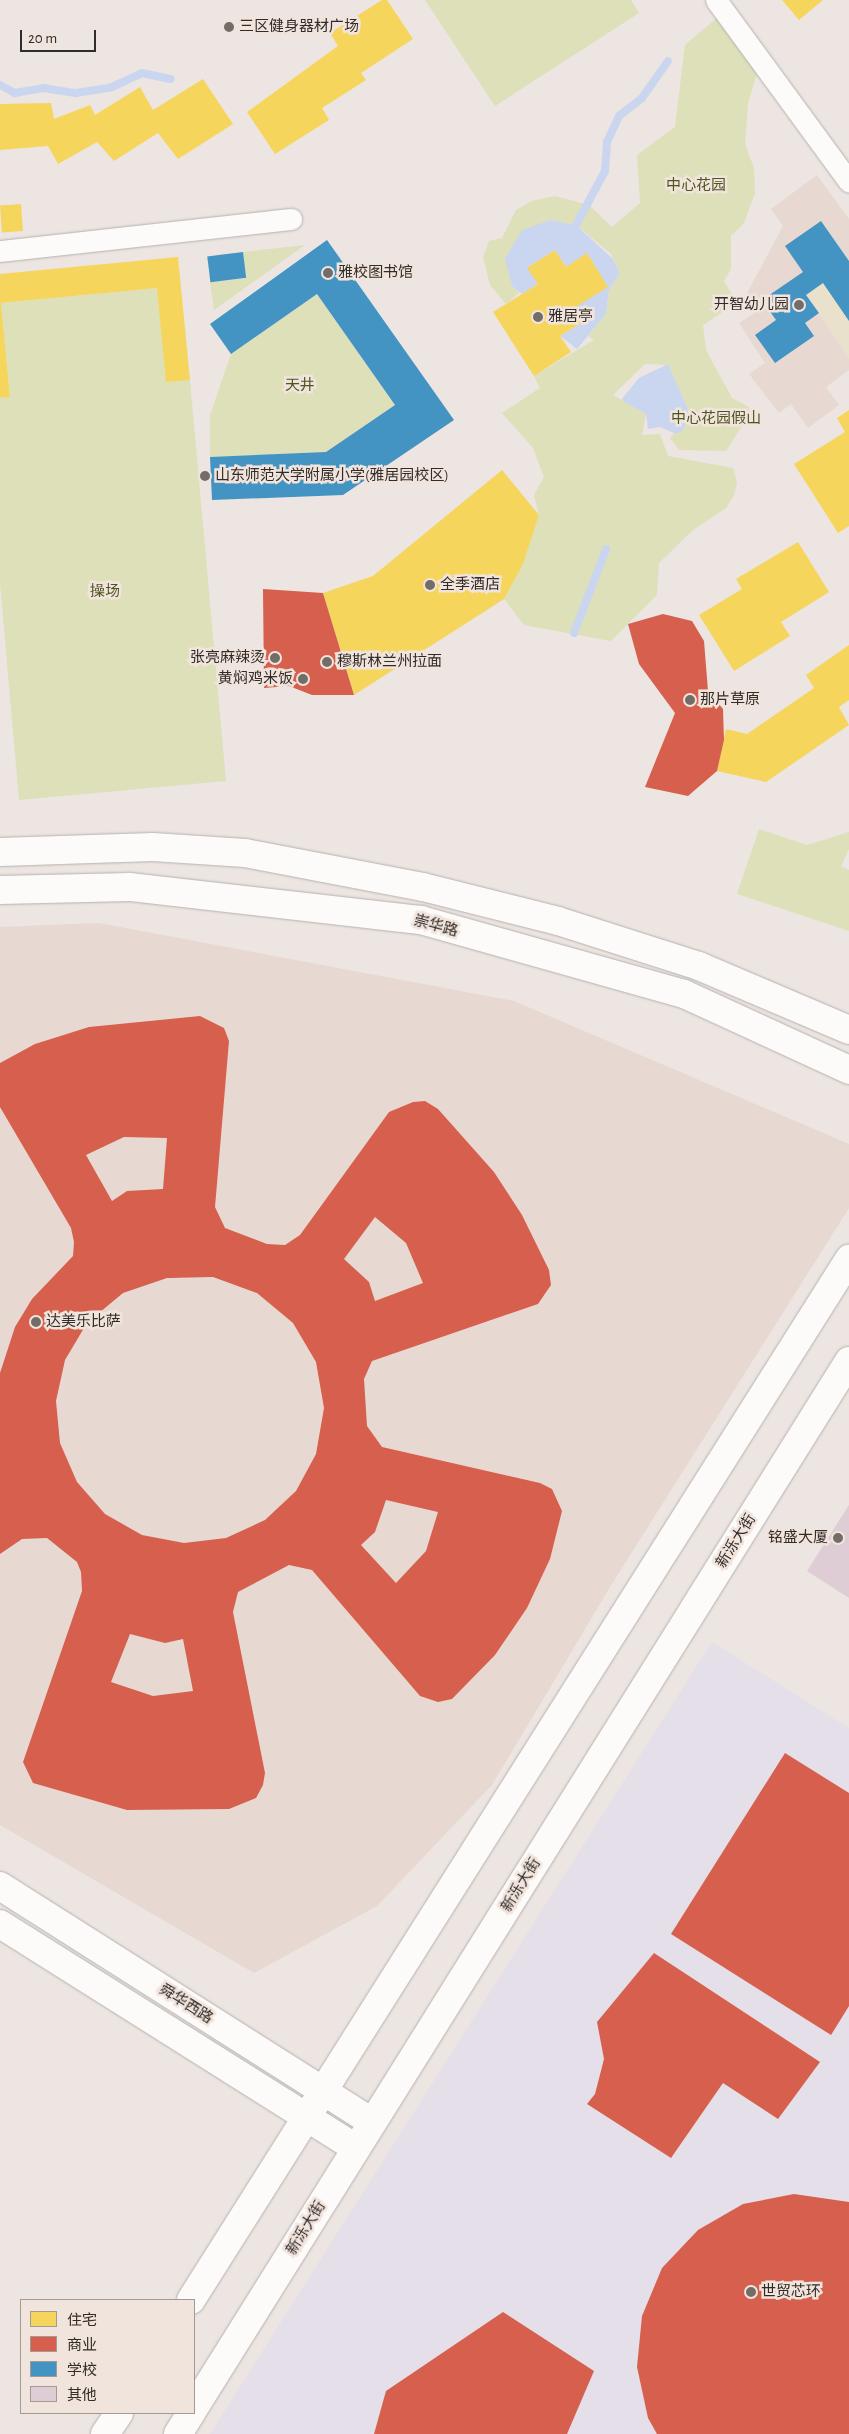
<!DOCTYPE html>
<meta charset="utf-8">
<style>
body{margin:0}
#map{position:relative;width:849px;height:2434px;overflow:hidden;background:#ece5e1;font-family:"Alegreya Sans","Noto Sans SC",sans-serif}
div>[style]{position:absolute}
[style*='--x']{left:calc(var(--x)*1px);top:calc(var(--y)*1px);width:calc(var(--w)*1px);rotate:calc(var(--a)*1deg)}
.built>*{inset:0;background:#e7d9d1}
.industrial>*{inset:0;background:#e4dfe9}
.green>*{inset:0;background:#dde0b9}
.sand>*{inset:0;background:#e9e1cb}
.water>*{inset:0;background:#cad6f0}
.homes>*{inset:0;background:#f6d55c;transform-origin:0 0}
.shops>*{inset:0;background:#d6604d}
.schools>*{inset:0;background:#4393c3;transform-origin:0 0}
.stream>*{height:8px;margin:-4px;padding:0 4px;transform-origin:4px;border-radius:4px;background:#cad6f0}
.building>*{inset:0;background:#decdd4}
.roads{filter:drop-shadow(0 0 1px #b7b1ae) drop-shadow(0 0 1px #b7b1ae)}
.street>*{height:21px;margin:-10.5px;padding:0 10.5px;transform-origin:10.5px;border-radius:10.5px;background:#fcfbfa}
.secondary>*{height:28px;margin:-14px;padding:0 14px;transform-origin:14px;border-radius:14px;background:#fcfbfa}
.dots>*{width:14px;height:14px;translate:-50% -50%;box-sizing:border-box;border:2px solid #f1e4dc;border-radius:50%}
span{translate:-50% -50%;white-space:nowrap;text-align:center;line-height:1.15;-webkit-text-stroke:5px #f1e4dc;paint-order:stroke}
.poi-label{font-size:15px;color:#312c29}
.left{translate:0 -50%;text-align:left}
.right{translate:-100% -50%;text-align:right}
.park-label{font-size:15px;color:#4e561f}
.street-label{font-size:15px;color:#312c29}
.legend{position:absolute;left:20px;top:2299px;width:175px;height:115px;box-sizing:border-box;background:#f1e4dc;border:1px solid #a49a94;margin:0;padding:6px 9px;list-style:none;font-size:15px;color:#312c29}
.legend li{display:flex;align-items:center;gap:10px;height:25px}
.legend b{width:25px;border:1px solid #a49a94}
.scale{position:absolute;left:20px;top:30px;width:76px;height:22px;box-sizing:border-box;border:2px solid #312c29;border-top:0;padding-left:6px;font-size:15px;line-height:18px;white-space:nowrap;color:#312c29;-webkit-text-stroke:4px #f1e4dc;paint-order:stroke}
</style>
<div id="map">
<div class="built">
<i style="clip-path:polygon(817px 175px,849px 219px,849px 370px,826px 387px,839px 405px,808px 428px,791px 404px,779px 413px,749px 374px,765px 363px,739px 323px,755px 313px,745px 297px,783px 226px,771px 209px)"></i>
<i style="clip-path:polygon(99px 923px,514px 1001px,849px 1144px,849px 1208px,610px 1587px,492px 1785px,377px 1906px,254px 1973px,0 1825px,0 927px)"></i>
</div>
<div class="industrial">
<i style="clip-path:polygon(712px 1642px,849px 1728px,849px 2434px,210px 2434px)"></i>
</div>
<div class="green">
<i style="clip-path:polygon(425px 0,631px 0,639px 13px,495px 106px)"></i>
<i style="clip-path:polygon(725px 11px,761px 59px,748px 103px,745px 144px,754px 168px,755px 193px,744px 223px,731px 236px,731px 269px,724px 281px,733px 296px,727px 309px,703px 325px,706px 350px,732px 398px,749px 407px,748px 416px,726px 451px,679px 450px,670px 438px,690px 414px,668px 365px,645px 364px,613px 395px,646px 414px,642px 435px,660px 434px,668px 456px,733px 468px,737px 483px,734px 495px,726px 508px,693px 530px,659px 563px,657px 595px,611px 641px,524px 625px,504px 599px,523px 563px,539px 515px,534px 495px,544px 477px,533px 448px,502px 413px,540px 388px,534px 376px,594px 340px,588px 336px,606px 314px,609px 290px,620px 273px,611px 254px,576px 225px,551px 220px,512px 286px,520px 292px,506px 304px,490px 285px,483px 257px,489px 241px,502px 238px,516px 210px,532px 201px,555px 196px,589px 205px,612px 227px,640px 203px,637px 155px,675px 127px,685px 45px)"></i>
<i style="clip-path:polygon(305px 245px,214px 310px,210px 282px,246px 278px,243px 252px)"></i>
<i style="clip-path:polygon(157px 288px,190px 380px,226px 781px,19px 800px,0 583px,0 398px,10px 397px,1px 303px)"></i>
<i style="clip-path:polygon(317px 294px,395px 405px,326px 452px,210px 457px,210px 415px,231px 354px)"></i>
<i style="clip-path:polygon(759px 829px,807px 845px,849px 832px,849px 849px,841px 866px,849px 870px,849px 931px,737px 894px)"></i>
</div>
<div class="sand">
<i style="clip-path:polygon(823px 283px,849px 321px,849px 359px,806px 295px)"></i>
</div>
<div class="water">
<i style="clip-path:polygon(551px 220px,576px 225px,613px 259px,620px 273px,609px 290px,606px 314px,577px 349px,560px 336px,583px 322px,574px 308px,586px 254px,566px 267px,555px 250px,528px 267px,538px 284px,522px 294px,512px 286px,505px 259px,522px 230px)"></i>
<i style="clip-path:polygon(668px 364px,690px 414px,683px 430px,676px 434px,660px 427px,648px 429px,646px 414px,621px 400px,639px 378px)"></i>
</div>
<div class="homes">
<i style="clip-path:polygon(382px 0,387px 0,413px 39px,361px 73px,366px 80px,322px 108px,329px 120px,275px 154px,247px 112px,338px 46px,330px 33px)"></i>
<i style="clip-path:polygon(782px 0,823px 0,799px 20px)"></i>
<i style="clip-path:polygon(203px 79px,233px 124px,178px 159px,158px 133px,114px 161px,97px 142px,58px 164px,48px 146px,0 150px,0 104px,51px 103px,54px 119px,90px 105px,95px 115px,140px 87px,153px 110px)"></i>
<i style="left:21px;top:204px;width:27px;height:21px;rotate:86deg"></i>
<i style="clip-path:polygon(555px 250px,566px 267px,587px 253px,608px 287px,574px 308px,583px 322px,560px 336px,571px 352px,534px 376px,493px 312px,538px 284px,527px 268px)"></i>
<i style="clip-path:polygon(178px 257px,190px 380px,166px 382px,157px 288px,1px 303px,10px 397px,0 398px,0 274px)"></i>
<i style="clip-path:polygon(849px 410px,849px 526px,838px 533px,794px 464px,845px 432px,837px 418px)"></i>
<i style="clip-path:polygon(502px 470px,539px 515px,523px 564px,504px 599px,354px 695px,323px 593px,373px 576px)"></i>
<i style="clip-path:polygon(798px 542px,829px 592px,781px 622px,790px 636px,734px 671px,699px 615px,742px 589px,736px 579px)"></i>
<i style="clip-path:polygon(849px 645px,849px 700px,839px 707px,849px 725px,766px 782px,717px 771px,726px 729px,747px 734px,814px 688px,806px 675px)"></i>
</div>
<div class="shops">
<i style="clip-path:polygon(263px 589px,323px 593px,354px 695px,312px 695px,289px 686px,264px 688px)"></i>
<i style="clip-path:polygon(663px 614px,692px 621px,704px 641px,708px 691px,723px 709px,724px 740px,717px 771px,688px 796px,645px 787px,675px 713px,639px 664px,628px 624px)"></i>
<i style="clip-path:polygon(evenodd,200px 1016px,224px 1028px,229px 1041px,215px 1207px,225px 1228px,267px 1244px,285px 1245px,300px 1235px,389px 1112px,413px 1102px,425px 1101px,438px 1109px,494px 1172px,522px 1215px,549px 1270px,551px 1285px,538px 1304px,372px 1361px,364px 1379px,367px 1426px,382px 1447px,540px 1483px,552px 1489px,562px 1511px,550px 1559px,527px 1608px,495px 1655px,452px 1699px,438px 1702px,420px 1696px,312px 1570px,289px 1565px,238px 1592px,233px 1612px,265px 1773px,263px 1785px,256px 1798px,229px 1809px,127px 1810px,33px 1783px,23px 1762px,82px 1591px,81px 1572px,77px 1562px,47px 1538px,22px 1539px,0 1554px,0 1373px,15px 1327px,32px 1299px,73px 1256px,74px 1242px,71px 1228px,0 1107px,0 1063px,35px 1044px,89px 1027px,200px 1016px,124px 1137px,167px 1138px,163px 1189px,127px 1191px,112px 1201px,86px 1155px,124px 1137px,200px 1016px,375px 1217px,406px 1243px,423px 1283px,375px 1301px,369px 1282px,344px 1259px,375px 1217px,200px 1016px,213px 1277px,257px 1293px,293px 1323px,316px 1362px,324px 1408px,316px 1454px,296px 1491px,265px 1520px,226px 1538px,184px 1543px,142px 1535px,105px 1514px,77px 1482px,60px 1443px,56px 1401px,65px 1360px,87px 1323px,123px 1293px,167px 1278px,213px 1277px,200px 1016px,386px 1500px,438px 1512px,426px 1551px,396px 1583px,361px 1545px,375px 1532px,386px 1500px,200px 1016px,130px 1634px,165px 1643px,183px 1639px,193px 1691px,153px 1696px,111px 1682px,130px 1634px)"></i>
<i style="clip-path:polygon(785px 1753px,849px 1793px,849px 2006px,831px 2035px,671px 1934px)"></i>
<i style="clip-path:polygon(654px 1953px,820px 2062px,778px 2119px,723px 2083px,671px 2158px,587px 2104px,595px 2094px,604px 2059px,597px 2022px)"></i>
<i style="clip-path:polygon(794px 2194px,849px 2202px,849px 2434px,657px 2434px,648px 2418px,637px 2367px,642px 2316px,662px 2268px,698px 2230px,743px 2204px)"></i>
<i style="clip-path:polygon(503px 2312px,594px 2371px,567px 2434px,374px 2434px,386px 2391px)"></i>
</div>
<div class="schools">
<i style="clip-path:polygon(821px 221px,849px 261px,849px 321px,823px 283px,806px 295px,819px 313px,805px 323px,814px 336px,775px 363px,755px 335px,776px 320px,762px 300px,803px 272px,785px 246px)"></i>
<i style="clip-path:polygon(327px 240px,454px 420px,343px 495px,212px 500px,210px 457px,326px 452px,395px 405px,317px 294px,231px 354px,210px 324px)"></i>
<i style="left:243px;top:252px;width:26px;height:36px;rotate:83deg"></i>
</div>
<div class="stream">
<i style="--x:0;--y:85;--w:17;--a:28"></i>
<i style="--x:15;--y:93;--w:28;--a:-10"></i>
<i style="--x:43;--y:88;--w:33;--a:9"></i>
<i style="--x:76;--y:93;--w:36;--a:-9"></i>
<i style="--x:112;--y:87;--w:33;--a:-25"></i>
<i style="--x:142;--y:73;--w:29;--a:12"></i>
<i style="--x:576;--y:225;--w:61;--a:-61.8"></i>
<i style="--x:605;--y:171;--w:29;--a:-86"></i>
<i style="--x:607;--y:142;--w:29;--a:-65"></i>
<i style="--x:619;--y:116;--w:29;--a:-38"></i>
<i style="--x:642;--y:98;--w:45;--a:-54.9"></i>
<i style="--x:574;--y:633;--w:90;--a:-69.1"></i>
</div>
<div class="building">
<i style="clip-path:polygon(849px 1505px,849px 1598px,807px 1571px)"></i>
</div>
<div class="roads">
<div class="street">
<i style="--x:716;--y:0;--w:225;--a:53.8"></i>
<i style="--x:0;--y:251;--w:293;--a:-6.3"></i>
</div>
<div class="secondary">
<i style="--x:0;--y:852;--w:153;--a:-1.9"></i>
<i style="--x:153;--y:847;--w:92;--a:3.7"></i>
<i style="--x:245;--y:853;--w:181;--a:10.8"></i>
<i style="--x:423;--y:887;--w:139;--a:14.1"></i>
<i style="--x:558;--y:921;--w:148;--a:17.7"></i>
<i style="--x:699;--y:966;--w:163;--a:23.1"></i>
<i style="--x:0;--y:890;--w:130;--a:-1.3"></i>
<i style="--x:130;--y:887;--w:293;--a:6.5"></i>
<i style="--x:421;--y:920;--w:273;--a:15.7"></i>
<i style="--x:684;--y:994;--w:182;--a:24.7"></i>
<i style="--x:0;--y:1886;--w:441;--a:32.4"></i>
<i style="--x:0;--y:1924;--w:421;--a:32.2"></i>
<i style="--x:191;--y:2300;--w:1232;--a:-57.7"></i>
<i style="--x:194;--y:2408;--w:1235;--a:-57.97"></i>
<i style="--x:105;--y:2434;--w:25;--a:-56"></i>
<i style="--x:178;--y:2434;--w:25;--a:-58"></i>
</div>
</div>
<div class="dots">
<i style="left:229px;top:27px;background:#726d69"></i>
<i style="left:328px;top:273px;background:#726d69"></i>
<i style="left:799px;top:305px;background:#726d69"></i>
<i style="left:538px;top:317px;background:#726d69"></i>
<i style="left:205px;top:476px;background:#726d69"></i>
<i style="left:430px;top:585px;background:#726d69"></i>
<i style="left:275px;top:658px;background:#726d69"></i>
<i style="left:327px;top:662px;background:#726d69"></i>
<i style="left:303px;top:679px;background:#726d69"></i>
<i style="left:690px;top:700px;background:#726d69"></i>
<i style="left:36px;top:1322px;background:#726d69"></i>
<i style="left:838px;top:1538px;background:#726d69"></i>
<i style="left:751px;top:2292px;background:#726d69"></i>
</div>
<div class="poi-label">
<span class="left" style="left:239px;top:27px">三区健身器材广场</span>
<span class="left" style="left:338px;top:273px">雅校图书馆</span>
<span class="right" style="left:789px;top:305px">开智幼儿园</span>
<span class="left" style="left:548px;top:317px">雅居亭</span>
<span class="left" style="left:215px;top:476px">山东师范大学附属小学(雅居园校区)</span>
<span class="left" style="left:440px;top:585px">全季酒店</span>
<span class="right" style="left:265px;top:658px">张亮麻辣烫</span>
<span class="left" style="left:337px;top:662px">穆斯林兰州拉面</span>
<span class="right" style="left:293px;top:679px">黄焖鸡米饭</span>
<span class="left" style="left:700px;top:700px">那片草原</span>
<span class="left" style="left:46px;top:1322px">达美乐比萨</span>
<span class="right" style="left:828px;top:1538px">铭盛大厦</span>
<span class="left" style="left:761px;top:2292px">世贸芯环</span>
</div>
<div class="park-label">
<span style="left:696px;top:186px">中心花园</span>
<span style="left:300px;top:386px">天井</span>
<span style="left:716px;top:419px">中心花园假山</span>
<span style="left:105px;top:592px">操场</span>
</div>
<div class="street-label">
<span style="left:436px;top:926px;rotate:15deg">崇华路</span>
<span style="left:736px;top:1541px;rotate:-58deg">新泺大街</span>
<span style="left:521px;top:1885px;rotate:-58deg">新泺大街</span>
<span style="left:186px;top:2004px;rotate:32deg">舜华西路</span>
<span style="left:306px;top:2228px;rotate:-58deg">新泺大街</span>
</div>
<ul class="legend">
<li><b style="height:14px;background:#f6d55c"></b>住宅</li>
<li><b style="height:14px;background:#d6604d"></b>商业</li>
<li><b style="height:14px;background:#4393c3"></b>学校</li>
<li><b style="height:14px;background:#decdd4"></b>其他</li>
</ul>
<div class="scale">20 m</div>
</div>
